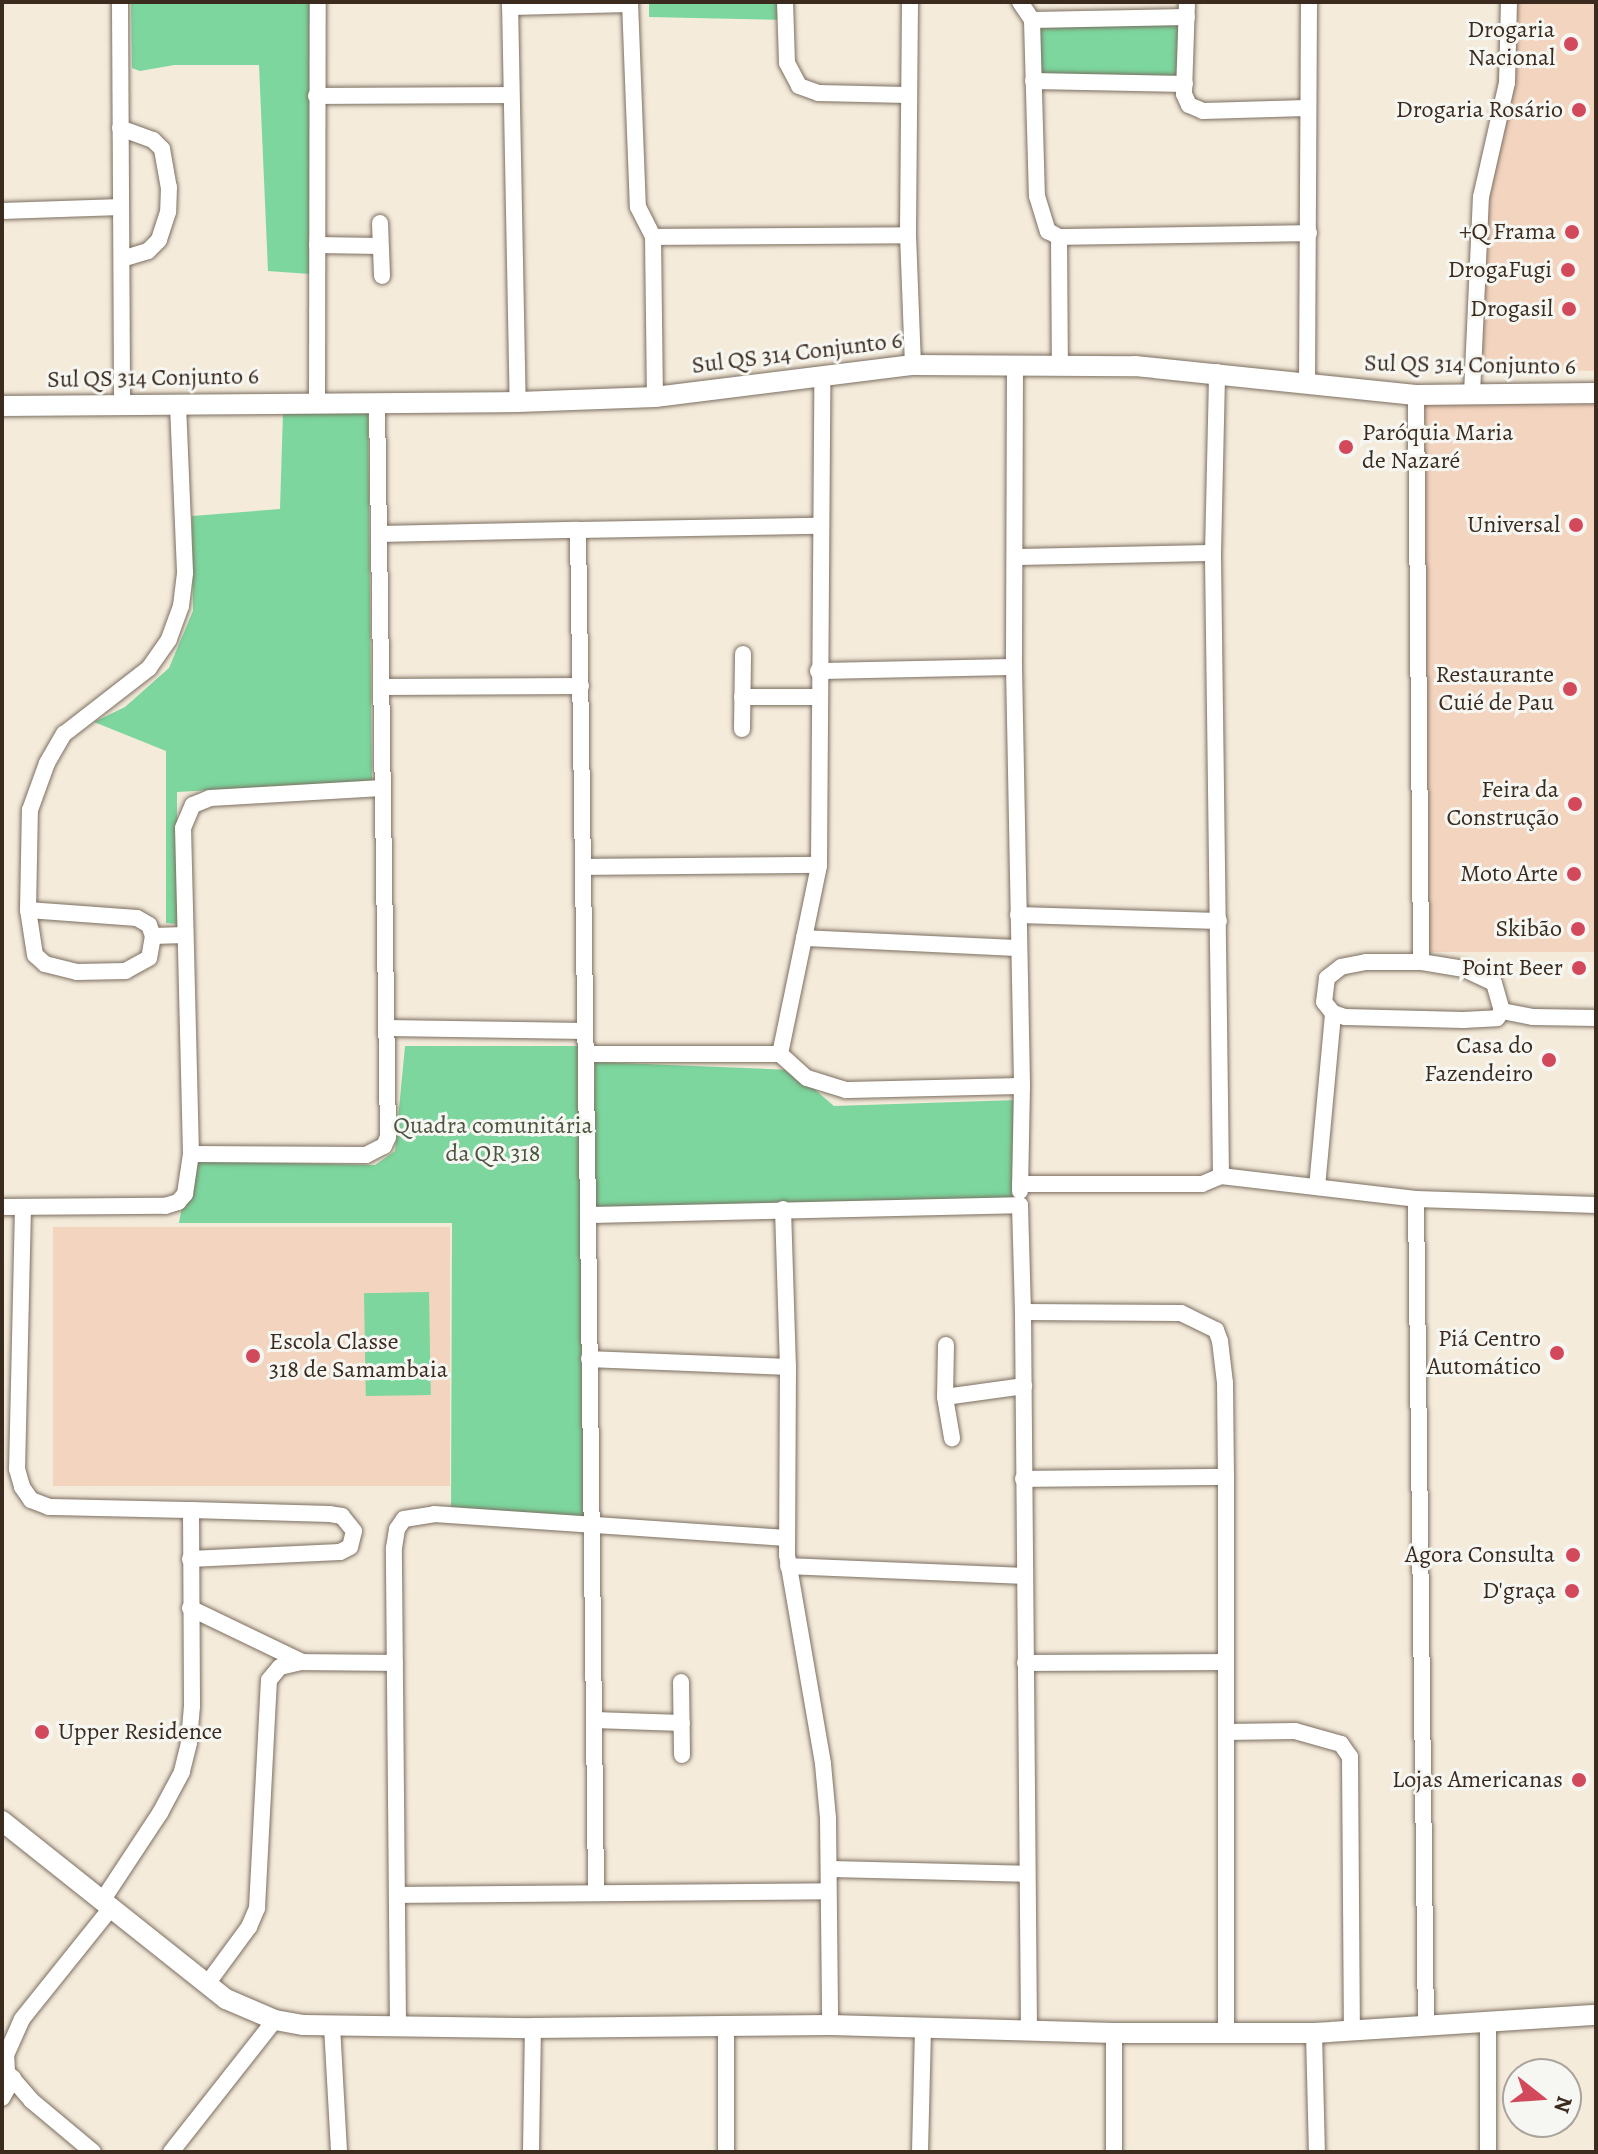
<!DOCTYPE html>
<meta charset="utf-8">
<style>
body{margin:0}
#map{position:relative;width:1598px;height:2154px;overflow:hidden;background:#f4ebdb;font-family:Alegreya,serif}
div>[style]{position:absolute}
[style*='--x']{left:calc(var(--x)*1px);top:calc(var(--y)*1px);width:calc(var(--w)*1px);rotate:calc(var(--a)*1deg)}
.built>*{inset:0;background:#f3d4bf;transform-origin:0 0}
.green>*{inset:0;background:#7cd69d;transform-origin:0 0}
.roads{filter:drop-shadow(0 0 2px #7c6e60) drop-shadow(0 0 2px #7c6e60)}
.minor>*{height:16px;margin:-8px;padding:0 8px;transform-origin:8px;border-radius:8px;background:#fff}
.tertiary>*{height:20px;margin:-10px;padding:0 10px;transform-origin:10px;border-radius:10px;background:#fff}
.dots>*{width:22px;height:22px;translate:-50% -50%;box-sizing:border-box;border:4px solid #f6f6f2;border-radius:50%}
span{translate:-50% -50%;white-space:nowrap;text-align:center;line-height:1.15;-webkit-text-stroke:6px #f6f6f2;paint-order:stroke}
.poi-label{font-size:24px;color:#3b2a1e}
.right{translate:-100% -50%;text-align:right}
.left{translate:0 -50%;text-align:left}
.street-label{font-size:24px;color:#3b2a1e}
.park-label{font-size:24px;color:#4b553e}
.frame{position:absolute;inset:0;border:4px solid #3b2a1e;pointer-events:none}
.north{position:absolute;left:1502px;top:2058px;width:80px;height:80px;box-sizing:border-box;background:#f6f6f2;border:2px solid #aba49d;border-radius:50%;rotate:107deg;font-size:22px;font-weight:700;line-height:32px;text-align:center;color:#3b2a1e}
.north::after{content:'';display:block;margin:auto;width:28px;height:36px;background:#d1495b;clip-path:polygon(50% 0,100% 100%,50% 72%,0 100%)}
</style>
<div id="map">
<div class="built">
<i style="clip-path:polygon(1501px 2px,1596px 2px,1596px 371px,1480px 369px)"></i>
<i style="left:1425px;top:404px;width:171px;height:548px"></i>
<i style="left:53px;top:1227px;width:397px;height:259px"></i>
</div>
<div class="green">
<i style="clip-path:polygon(131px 2px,312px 2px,310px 274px,268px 271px,259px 65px,174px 65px,140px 71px,132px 68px)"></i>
<i style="clip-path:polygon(649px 2px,791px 2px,791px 20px,649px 17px)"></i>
<i style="clip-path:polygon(1186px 21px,1183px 83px,1036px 78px,1037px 24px)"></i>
<i style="clip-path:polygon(283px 412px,368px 413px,372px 781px,177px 792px,177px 924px,166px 923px,166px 751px,94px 722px,125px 707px,169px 668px,193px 611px,192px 516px,280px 509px)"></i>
<i style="clip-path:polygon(405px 1046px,585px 1046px,597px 1529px,451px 1519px,452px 1223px,179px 1223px,190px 1161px,375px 1165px,395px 1151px)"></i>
<i style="clip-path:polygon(595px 1062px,792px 1070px,834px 1106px,1019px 1100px,1018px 1200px,592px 1209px)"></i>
<i style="left:429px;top:1292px;width:103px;height:65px;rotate:89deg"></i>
</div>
<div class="roads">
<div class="minor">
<i style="--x:120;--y:2;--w:401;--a:89.7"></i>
<i style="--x:510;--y:2;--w:400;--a:88.9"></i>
<i style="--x:630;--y:2;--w:205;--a:87.8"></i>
<i style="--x:638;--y:207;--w:34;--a:63"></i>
<i style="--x:653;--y:237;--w:255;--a:-0.4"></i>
<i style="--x:785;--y:2;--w:61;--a:88.1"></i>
<i style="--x:787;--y:63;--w:26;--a:62"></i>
<i style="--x:799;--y:86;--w:20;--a:20"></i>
<i style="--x:818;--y:93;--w:90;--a:1.3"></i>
<i style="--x:910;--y:2;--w:233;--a:90.5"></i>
<i style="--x:908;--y:235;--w:130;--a:87.8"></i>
<i style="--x:1020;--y:2;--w:22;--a:56"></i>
<i style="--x:1032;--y:20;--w:176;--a:88.4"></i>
<i style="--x:1037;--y:196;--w:37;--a:73"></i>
<i style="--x:1048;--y:231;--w:13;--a:29"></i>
<i style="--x:1059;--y:237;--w:250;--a:-0.9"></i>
<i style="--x:1187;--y:2;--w:92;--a:91.9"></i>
<i style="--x:1184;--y:94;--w:12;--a:66"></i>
<i style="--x:1189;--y:105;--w:15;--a:23"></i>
<i style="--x:1203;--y:111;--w:104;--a:-1.7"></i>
<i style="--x:510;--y:7;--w:120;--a:-1.4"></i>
<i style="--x:1032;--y:20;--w:155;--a:-1.1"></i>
<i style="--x:1033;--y:81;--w:152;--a:1.1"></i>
<i style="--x:316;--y:96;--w:195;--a:-0.3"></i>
<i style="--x:120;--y:128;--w:35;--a:20"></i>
<i style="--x:153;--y:140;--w:13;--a:45"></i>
<i style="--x:162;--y:149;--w:39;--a:80"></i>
<i style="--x:169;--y:187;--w:25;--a:92"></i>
<i style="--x:168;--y:212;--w:29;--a:108"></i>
<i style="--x:159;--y:240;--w:16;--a:135"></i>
<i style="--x:148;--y:251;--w:27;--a:163"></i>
<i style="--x:2;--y:211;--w:119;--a:-1.9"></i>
<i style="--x:380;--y:223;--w:53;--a:87.8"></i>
<i style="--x:653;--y:237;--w:160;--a:89.3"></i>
<i style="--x:1059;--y:237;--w:130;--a:89.6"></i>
<i style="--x:317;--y:245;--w:63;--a:0.9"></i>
<i style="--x:1015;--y:367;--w:300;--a:90.2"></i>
<i style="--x:1014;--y:667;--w:419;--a:88.9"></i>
<i style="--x:1307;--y:383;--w:381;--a:-89.7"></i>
<i style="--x:1472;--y:394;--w:197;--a:-87.4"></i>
<i style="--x:1481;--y:197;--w:117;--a:-77.2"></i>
<i style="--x:1507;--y:83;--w:81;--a:-88.6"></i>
<i style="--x:1416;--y:395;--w:567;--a:89.49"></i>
<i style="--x:317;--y:401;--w:399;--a:-89.9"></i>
<i style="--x:578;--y:530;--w:241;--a:-1"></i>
<i style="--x:379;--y:534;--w:199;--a:-1.2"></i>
<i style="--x:578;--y:530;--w:685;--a:89.16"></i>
<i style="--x:1015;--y:557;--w:198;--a:-1.2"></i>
<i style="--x:818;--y:671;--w:196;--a:-1.2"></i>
<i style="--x:382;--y:687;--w:199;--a:-0.3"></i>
<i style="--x:742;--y:697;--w:75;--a:0"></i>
<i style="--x:742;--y:729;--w:75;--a:-89.2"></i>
<i style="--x:583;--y:867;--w:236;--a:-0.5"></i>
<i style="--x:28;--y:910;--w:109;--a:4.2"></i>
<i style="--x:137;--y:918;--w:14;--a:30"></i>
<i style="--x:149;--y:925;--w:12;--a:70"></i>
<i style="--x:153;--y:936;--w:22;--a:100"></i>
<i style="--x:149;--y:958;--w:26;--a:151"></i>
<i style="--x:126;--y:971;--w:49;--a:178.8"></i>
<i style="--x:77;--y:972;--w:33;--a:-166"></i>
<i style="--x:45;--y:964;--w:13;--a:-138"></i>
<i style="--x:35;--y:955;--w:46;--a:-98.8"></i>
<i style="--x:28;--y:910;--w:100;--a:-88.9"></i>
<i style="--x:30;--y:810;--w:50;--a:-70.1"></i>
<i style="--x:47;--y:763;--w:34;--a:-60"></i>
<i style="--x:64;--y:734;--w:108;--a:-37.8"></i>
<i style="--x:149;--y:668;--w:35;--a:-55"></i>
<i style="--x:169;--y:639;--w:35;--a:-70"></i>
<i style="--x:181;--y:606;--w:34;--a:-83"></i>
<i style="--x:185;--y:572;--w:168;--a:-92.4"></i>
<i style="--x:1018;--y:915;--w:201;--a:1.7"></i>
<i style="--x:153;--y:936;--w:32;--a:-2"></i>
<i style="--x:804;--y:938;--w:215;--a:2.7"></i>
<i style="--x:1502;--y:1011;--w:29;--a:-106"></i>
<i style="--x:1494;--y:983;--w:33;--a:-155"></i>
<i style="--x:1464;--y:969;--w:44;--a:-170.8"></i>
<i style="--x:1421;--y:962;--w:55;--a:180"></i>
<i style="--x:1366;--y:962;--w:25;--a:169"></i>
<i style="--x:1341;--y:967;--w:18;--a:142"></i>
<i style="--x:1327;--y:978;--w:24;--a:97"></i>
<i style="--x:1324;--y:1002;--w:14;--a:51"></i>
<i style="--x:1333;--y:1013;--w:13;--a:18"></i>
<i style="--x:1345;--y:1017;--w:118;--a:1.5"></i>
<i style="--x:1463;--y:1020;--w:34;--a:-3"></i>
<i style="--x:1497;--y:1018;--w:9;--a:-54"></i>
<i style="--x:1502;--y:1011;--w:32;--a:11"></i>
<i style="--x:1533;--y:1017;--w:63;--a:0.9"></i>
<i style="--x:387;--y:1028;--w:198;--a:0.9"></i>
<i style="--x:586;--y:1054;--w:194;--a:0"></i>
<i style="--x:780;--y:1054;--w:193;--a:-78.3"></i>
<i style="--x:819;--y:865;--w:489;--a:-89.6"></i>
<i style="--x:780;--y:1054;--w:36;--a:42"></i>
<i style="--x:807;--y:1078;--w:41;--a:17.1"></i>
<i style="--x:846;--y:1090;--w:176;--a:-1.3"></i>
<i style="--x:1022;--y:1086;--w:105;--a:91.1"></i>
<i style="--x:191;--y:1154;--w:175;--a:0.3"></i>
<i style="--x:366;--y:1155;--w:20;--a:-27"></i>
<i style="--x:384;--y:1146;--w:10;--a:-66"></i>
<i style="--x:388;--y:1137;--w:735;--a:-90.86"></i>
<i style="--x:1221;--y:1176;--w:196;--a:6.7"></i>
<i style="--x:1416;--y:1199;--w:180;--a:1.9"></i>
<i style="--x:1020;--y:1184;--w:182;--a:0"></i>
<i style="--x:1202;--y:1184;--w:21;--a:-23"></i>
<i style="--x:1221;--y:1176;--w:623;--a:-90.74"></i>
<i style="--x:1213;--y:553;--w:181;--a:-88.7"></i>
<i style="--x:1317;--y:1187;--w:175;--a:-84.7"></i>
<i style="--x:1416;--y:1199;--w:828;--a:89.31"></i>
<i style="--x:2;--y:1207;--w:163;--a:-0.4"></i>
<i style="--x:165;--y:1206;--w:14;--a:-17"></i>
<i style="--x:178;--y:1202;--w:11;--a:-49"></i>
<i style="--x:185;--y:1194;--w:40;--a:-81.5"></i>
<i style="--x:191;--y:1154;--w:326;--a:-91.4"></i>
<i style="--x:183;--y:828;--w:25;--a:-67"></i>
<i style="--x:193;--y:805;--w:18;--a:-22"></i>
<i style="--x:210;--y:798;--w:173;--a:-3.3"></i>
<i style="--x:23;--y:1207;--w:262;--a:91.3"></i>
<i style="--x:17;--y:1469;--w:19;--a:74"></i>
<i style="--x:22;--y:1487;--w:16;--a:55"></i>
<i style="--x:31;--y:1500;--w:19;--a:21"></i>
<i style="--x:49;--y:1507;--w:142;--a:1.2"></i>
<i style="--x:191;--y:1510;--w:196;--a:89.7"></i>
<i style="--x:192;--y:1706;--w:37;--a:95"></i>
<i style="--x:189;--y:1743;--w:30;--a:104"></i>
<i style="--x:182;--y:1772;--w:47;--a:118.2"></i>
<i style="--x:160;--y:1813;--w:105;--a:123.4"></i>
<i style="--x:783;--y:1209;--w:158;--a:88.2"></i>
<i style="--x:788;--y:1367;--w:188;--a:90.3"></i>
<i style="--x:787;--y:1555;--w:212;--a:80.2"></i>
<i style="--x:823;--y:1764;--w:54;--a:84.7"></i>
<i style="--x:828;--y:1818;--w:207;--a:89.4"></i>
<i style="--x:946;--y:1345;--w:52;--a:91.1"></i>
<i style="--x:945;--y:1397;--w:42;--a:80.3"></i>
<i style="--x:589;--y:1359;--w:199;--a:2.3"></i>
<i style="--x:945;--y:1397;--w:80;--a:-7.9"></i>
<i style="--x:1023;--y:1479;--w:203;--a:-0.6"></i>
<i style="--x:190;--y:1559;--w:150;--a:-2.7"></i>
<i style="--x:340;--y:1552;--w:11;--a:-27"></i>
<i style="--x:350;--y:1547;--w:16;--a:-76"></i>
<i style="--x:354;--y:1531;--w:19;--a:-129"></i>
<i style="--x:342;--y:1516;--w:12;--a:-171"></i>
<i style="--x:330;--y:1514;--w:139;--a:-178.4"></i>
<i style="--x:788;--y:1566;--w:236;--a:2.4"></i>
<i style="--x:190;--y:1608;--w:124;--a:25.7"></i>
<i style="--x:1025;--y:1663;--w:201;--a:-0.3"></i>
<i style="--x:681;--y:1682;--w:73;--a:89.2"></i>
<i style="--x:594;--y:1720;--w:88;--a:2"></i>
<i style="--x:1226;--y:1732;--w:69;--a:-0.8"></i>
<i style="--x:1295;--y:1731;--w:48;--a:15.8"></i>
<i style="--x:1341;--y:1744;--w:16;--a:55"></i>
<i style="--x:1350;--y:1757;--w:275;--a:89.6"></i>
<i style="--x:829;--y:1869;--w:198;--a:1.4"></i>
<i style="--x:596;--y:1890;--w:675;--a:-90.68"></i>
<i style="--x:588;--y:1215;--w:432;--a:-1.3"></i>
<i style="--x:1020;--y:1205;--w:107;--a:88.4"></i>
<i style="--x:398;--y:1895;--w:430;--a:-0.5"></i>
<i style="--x:207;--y:1984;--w:71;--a:-53.6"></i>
<i style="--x:249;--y:1927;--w:21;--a:-67"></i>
<i style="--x:257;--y:1908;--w:228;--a:-87"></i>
<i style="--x:269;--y:1680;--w:17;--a:-50"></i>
<i style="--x:280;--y:1667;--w:23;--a:-13"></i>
<i style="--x:302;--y:1662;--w:93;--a:0.6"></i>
<i style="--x:1488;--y:2024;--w:128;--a:90"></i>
<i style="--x:398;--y:2025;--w:477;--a:-90.5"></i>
<i style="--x:394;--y:1548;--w:19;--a:-81"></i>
<i style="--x:397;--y:1529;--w:12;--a:-55"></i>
<i style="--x:404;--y:1519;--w:30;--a:-9"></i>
<i style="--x:434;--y:1514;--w:353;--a:3.9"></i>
<i style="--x:332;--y:2026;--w:126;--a:86.8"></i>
<i style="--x:1029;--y:2031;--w:719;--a:-90.48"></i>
<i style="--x:1023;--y:1312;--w:158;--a:0.4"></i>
<i style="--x:1181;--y:1313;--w:39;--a:26"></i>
<i style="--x:1216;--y:1330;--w:12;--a:70"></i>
<i style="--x:1220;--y:1341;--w:42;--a:83.2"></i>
<i style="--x:1225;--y:1383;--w:94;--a:89.4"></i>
<i style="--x:1226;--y:1477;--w:555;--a:90"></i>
<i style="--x:1114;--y:2033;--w:119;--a:90"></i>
<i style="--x:1314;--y:2033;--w:119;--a:88.6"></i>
<i style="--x:2;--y:2098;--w:23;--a:-61"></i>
<i style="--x:93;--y:2152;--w:80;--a:-140.1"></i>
<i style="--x:32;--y:2101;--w:38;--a:-131"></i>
<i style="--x:7;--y:2072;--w:17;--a:-93"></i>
<i style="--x:6;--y:2055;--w:39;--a:-66"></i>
<i style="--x:22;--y:2019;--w:142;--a:-51.3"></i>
<i style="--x:171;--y:2152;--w:168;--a:-51.8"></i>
<i style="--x:531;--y:2152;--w:124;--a:-89.1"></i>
<i style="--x:726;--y:2152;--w:127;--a:-90"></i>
<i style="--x:920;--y:2152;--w:125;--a:-88.6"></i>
</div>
<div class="tertiary">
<i style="--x:2;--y:406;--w:516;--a:-0.44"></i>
<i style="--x:518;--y:402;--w:137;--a:-2.1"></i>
<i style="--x:655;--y:397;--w:260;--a:-7.1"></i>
<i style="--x:913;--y:365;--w:222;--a:0.3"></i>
<i style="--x:1135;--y:366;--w:282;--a:5.9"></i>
<i style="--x:1416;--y:395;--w:180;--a:-0.6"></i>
<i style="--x:2;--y:1821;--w:286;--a:38.5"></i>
<i style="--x:226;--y:1999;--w:53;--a:23.2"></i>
<i style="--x:275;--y:2020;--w:29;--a:10"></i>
<i style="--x:304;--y:2025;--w:229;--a:0.8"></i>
<i style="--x:533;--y:2028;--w:297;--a:-0.6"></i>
<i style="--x:830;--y:2025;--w:284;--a:1.6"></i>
<i style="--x:1114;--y:2033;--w:200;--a:0"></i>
<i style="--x:1314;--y:2033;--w:283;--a:-3.7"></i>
</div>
</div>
<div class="dots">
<i style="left:1571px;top:44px;background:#d1495b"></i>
<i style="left:1579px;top:110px;background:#d1495b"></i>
<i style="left:1572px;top:232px;background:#d1495b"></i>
<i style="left:1568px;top:270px;background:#d1495b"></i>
<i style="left:1569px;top:309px;background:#d1495b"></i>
<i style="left:1346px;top:447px;background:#d1495b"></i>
<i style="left:1576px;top:525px;background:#d1495b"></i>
<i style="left:1570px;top:689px;background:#d1495b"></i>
<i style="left:1575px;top:804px;background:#d1495b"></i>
<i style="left:1574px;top:874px;background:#d1495b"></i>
<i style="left:1578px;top:929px;background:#d1495b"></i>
<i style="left:1579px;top:968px;background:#d1495b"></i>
<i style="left:1549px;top:1060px;background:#d1495b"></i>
<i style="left:1557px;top:1353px;background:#d1495b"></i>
<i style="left:253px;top:1356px;background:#d1495b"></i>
<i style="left:1573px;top:1555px;background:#d1495b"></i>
<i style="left:1572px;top:1591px;background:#d1495b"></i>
<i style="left:42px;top:1732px;background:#d1495b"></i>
<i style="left:1579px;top:1780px;background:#d1495b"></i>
</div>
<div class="poi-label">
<span class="right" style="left:1555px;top:44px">Drogaria<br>Nacional</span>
<span class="right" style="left:1563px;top:110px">Drogaria Rosário</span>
<span class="right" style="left:1556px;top:232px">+Q Frama</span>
<span class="right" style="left:1552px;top:270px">DrogaFugi</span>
<span class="right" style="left:1553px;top:309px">Drogasil</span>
<span class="left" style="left:1362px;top:447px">Paróquia Maria<br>de Nazaré</span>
<span class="right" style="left:1560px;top:525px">Universal</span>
<span class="right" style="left:1554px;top:689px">Restaurante<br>Cuié de Pau</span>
<span class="right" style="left:1559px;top:804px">Feira da<br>Construção</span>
<span class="right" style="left:1558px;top:874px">Moto Arte</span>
<span class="right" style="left:1562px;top:929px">Skibão</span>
<span class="right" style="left:1563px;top:968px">Point Beer</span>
<span class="right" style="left:1533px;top:1060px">Casa do<br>Fazendeiro</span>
<span class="right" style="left:1541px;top:1353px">Piá Centro<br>Automático</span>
<span class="left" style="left:269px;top:1356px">Escola Classe<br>318 de Samambaia</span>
<span class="right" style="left:1555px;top:1555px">Agora Consulta</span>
<span class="right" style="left:1556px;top:1591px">D'graça</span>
<span class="left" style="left:58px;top:1732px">Upper Residence</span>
<span class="right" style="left:1563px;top:1780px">Lojas Americanas</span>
</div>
<div class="street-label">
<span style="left:797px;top:353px;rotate:-7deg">Sul QS 314 Conjunto 6</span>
<span style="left:1470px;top:365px;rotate:1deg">Sul QS 314 Conjunto 6</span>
<span style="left:153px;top:378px;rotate:-1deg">Sul QS 314 Conjunto 6</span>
</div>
<div class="park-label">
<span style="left:493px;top:1140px">Quadra comunitária<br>da QR 318</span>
</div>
<div class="frame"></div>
<div class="north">N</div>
</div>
